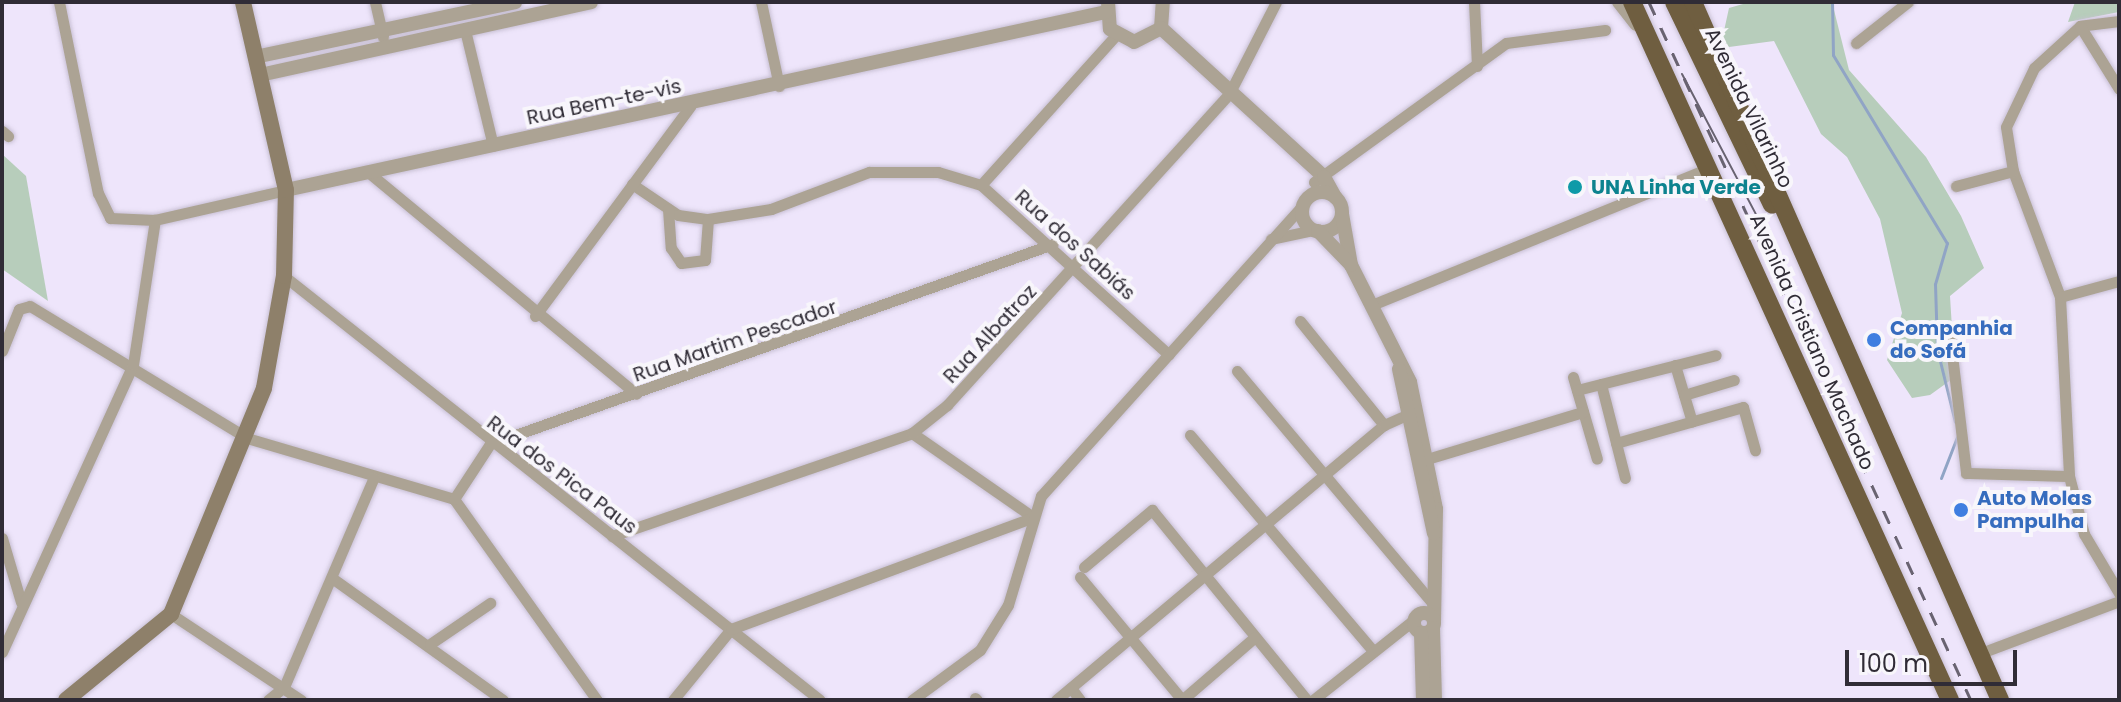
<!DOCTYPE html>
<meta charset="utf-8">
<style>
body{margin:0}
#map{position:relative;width:2121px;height:702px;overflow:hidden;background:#eee5fb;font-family:Poppins,sans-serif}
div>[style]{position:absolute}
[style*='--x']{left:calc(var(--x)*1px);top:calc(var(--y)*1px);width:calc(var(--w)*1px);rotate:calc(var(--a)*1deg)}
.green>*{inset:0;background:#b7cdbb}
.stream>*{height:3px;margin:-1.5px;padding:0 1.5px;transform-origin:1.5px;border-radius:1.5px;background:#90a4c5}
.roads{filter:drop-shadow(0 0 2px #c8c0d4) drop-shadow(0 0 2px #c8c0d4)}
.minor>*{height:11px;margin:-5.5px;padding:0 5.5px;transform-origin:5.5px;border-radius:5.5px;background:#aca394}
.tertiary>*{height:14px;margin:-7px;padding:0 7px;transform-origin:7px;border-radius:7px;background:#aca394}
.tertiary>.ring{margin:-7px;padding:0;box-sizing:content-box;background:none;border:14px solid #aca394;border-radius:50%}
.secondary>*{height:16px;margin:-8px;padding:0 8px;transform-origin:8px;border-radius:8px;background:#8e806a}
.trunk>*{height:18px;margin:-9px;padding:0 9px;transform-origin:9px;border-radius:9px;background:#6f5e40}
.tram>*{height:2px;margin:-1px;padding:0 1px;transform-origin:1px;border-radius:1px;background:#696371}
.rail>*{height:3px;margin-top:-1.5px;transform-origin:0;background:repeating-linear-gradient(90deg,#696371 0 14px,transparent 0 28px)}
.dots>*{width:22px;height:22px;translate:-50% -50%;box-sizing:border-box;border:4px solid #f8f6fb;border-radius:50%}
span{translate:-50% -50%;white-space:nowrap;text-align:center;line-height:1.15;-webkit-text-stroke:8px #f8f6fb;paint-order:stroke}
.street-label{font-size:20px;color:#302c36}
.culture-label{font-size:20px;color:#0d838f;font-weight:700}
.left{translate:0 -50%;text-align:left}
.shop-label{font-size:20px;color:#366cbe;font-weight:700}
.frame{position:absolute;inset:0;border:4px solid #302c36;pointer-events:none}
.scale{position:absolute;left:1845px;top:650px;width:172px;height:36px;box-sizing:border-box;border:4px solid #302c36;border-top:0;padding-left:10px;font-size:24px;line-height:28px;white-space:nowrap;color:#302c36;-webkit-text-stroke:6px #f8f6fb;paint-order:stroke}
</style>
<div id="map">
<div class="green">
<i style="clip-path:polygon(1750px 2px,1832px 2px,1849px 70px,1926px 157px,1961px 216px,1984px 268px,1950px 296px,1955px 377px,1930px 395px,1912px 398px,1887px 360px,1902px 313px,1880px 219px,1847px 157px,1821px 134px,1774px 41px,1729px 47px,1722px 40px,1729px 8px)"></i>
<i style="clip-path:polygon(2075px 2px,2119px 2px,2119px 12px,2068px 22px)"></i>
<i style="clip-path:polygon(2px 154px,26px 176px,48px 301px,2px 269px)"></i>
</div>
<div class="stream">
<i style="--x:1832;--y:2;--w:53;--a:88.9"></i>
<i style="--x:1833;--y:55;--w:220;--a:58.8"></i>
<i style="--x:1947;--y:243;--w:43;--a:106.3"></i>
<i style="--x:1935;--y:284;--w:65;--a:88.2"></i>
<i style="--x:1937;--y:349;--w:75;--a:76.1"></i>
<i style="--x:1941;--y:478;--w:44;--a:-68.7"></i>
</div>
<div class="roads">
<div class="minor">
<i style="--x:59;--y:2;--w:195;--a:78.5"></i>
<i style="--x:98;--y:193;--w:28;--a:64"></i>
<i style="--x:110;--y:218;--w:45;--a:2.5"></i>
<i style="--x:155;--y:220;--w:134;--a:-12.9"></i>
<i style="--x:375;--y:2;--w:36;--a:77"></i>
<i style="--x:761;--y:2;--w:86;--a:77.9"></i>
<i style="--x:1474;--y:2;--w:64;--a:87.3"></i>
<i style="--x:2119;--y:21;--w:39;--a:173"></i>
<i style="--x:2080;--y:26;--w:62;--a:137.6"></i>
<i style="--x:2034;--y:68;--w:65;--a:115.4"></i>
<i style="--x:2006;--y:127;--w:45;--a:81"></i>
<i style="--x:2013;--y:171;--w:134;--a:69.5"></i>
<i style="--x:2060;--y:297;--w:179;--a:87.1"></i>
<i style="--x:2069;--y:476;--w:60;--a:75.5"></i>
<i style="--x:2084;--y:534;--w:69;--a:59.3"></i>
<i style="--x:2080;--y:26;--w:74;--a:58.2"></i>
<i style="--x:465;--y:30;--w:119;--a:76.4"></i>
<i style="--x:1856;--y:43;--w:66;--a:-38.3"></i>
<i style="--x:2;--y:131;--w:8;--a:40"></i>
<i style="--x:368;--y:172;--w:348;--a:39.6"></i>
<i style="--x:1314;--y:182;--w:237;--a:-35.9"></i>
<i style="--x:1506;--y:43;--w:100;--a:-7.5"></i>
<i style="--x:632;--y:184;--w:55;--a:34"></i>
<i style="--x:678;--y:215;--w:30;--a:8"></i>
<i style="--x:708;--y:219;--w:64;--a:-9"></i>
<i style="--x:771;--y:209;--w:105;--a:-20.7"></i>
<i style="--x:869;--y:172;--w:69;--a:0"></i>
<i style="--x:938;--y:172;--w:45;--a:16.8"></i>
<i style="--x:981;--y:185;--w:253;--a:42.1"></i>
<i style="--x:981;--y:185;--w:202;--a:-48"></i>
<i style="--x:1956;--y:186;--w:59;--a:-14.7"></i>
<i style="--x:668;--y:209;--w:39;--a:86"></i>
<i style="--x:671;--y:248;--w:18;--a:56"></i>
<i style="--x:681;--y:263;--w:24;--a:-7"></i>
<i style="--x:705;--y:260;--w:41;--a:-85.8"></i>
<i style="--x:1271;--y:239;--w:43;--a:-12.1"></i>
<i style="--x:284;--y:276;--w:683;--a:38.35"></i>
<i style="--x:2060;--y:297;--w:61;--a:-15.2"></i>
<i style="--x:1374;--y:304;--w:362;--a:-22.1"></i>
<i style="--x:535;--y:316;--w:262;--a:-53.5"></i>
<i style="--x:1300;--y:321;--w:134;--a:51.1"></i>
<i style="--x:1950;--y:338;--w:136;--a:83.2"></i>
<i style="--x:1966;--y:473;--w:103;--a:1.7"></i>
<i style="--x:2;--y:351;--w:45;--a:-68"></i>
<i style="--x:19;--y:309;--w:11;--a:-15"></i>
<i style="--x:30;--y:306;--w:254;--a:31.3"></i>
<i style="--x:247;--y:438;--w:216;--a:16.4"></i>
<i style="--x:454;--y:499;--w:247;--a:54.6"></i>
<i style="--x:1675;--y:365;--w:59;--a:73.4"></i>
<i style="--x:1237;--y:371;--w:304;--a:49.9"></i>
<i style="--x:1573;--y:377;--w:85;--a:73.7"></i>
<i style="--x:1601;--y:384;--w:97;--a:75.7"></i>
<i style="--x:1577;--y:390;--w:143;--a:-14.1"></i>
<i style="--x:1684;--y:395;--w:52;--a:-16.7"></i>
<i style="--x:912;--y:433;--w:147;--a:34.8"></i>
<i style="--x:1190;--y:435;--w:283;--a:49.7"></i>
<i style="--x:1616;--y:443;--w:132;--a:-15.8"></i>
<i style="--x:1743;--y:407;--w:45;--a:74.4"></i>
<i style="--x:1427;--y:459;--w:163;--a:-16.8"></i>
<i style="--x:454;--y:499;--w:66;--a:-56.8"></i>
<i style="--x:490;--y:444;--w:597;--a:-19.56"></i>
<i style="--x:612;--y:536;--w:317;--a:-18.9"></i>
<i style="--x:912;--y:433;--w:45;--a:-38.7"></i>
<i style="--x:947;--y:405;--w:420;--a:-47.8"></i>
<i style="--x:1229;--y:94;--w:103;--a:-62.9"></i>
<i style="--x:2;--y:538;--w:67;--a:73.5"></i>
<i style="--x:1084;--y:567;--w:89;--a:-40"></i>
<i style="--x:1152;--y:510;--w:245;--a:50.8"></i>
<i style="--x:1080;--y:577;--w:160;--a:50.3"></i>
<i style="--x:332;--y:578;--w:210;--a:35.5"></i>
<i style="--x:171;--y:614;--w:156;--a:33.5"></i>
<i style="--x:430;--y:644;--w:73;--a:-34.3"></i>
<i style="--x:2;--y:652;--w:315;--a:-65.5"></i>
<i style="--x:133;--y:365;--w:147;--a:-81.4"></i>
<i style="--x:1981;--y:653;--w:147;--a:-20.6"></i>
<i style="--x:1071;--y:688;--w:15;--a:53"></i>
<i style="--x:975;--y:698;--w:3;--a:45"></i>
<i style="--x:268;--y:700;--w:21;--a:-39"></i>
<i style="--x:284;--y:687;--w:228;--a:-66.8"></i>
<i style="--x:673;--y:700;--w:92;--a:-50.8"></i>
<i style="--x:731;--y:629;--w:322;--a:-20.3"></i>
<i style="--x:912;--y:700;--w:84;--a:-36.3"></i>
<i style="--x:980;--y:650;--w:53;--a:-58.1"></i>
<i style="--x:1008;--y:605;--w:114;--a:-73.2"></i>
<i style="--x:1041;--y:496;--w:393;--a:-48"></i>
<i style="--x:1056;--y:700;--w:428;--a:-40"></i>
<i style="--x:1384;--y:425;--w:24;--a:-24"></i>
<i style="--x:1182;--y:700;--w:96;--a:-40.8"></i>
<i style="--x:1313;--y:700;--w:130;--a:-38.5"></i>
</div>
<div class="tertiary">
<i style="--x:1108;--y:2;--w:27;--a:86"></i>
<i style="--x:1110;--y:29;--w:27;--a:28"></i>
<i style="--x:1134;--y:42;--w:30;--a:-27"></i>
<i style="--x:1161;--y:28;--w:26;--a:-86"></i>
<i style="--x:1619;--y:2;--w:28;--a:52"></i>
<i style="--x:1161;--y:28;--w:221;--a:42.4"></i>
<i style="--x:1324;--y:177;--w:23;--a:61"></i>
<i style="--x:255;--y:57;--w:266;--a:-11.9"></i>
<i style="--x:260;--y:75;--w:339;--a:-12.4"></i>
<i style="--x:286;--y:190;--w:839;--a:-12.25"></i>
<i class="ring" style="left:1302px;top:192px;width:26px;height:26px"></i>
<i style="--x:1342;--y:214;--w:52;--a:80"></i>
<i style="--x:1351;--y:265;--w:131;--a:63.2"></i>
<i style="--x:1410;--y:382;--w:130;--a:78.4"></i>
<i style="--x:1436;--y:509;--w:113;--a:91"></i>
<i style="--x:1318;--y:231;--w:47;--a:45.9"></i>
<i style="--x:1399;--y:369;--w:168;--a:78"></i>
<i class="ring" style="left:1414px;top:613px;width:6px;height:6px"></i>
<i style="--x:1433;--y:628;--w:72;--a:88.4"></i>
<i style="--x:1421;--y:633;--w:67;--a:88.3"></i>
</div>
<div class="secondary">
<i style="--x:66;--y:700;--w:136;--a:-39.3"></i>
<i style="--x:171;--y:614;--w:244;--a:-67.6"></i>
<i style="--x:264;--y:388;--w:114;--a:-79.9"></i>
<i style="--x:284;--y:276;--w:86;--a:-88.7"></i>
<i style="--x:286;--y:190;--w:193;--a:-102.9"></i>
</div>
<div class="trunk">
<i style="--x:1632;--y:2;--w:767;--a:65.51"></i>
<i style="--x:1674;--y:2;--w:225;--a:64.2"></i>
<i style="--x:1693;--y:2;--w:763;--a:66.26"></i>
</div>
</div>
<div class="tram">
<i style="--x:1682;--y:74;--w:170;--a:62.2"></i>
</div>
<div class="rail">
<i style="--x:1649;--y:2;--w:769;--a:65.24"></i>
</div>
<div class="dots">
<i style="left:1575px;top:187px;background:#0f9aa8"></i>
<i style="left:1874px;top:340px;background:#3f7fe0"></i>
<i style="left:1961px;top:510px;background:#3f7fe0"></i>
</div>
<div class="street-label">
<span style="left:604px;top:102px;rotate:-12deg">Rua Bem-te-vis</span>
<span style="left:1749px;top:108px;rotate:64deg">Avenida Vilarinho</span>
<span style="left:1075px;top:245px;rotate:42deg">Rua dos Sabiás</span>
<span style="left:990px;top:334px;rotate:-47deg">Rua Albatroz</span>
<span style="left:735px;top:341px;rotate:-19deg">Rua Martim Pescador</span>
<span style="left:1812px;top:342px;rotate:66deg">Avenida Cristiano Machado</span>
<span style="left:562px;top:475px;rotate:37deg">Rua dos Pica Paus</span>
</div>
<div class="culture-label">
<span class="left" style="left:1591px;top:187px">UNA Linha Verde</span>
</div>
<div class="shop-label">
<span class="left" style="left:1890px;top:340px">Companhia<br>do Sofá</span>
<span class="left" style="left:1977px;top:510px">Auto Molas<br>Pampulha</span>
</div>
<div class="frame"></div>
<div class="scale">100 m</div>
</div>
